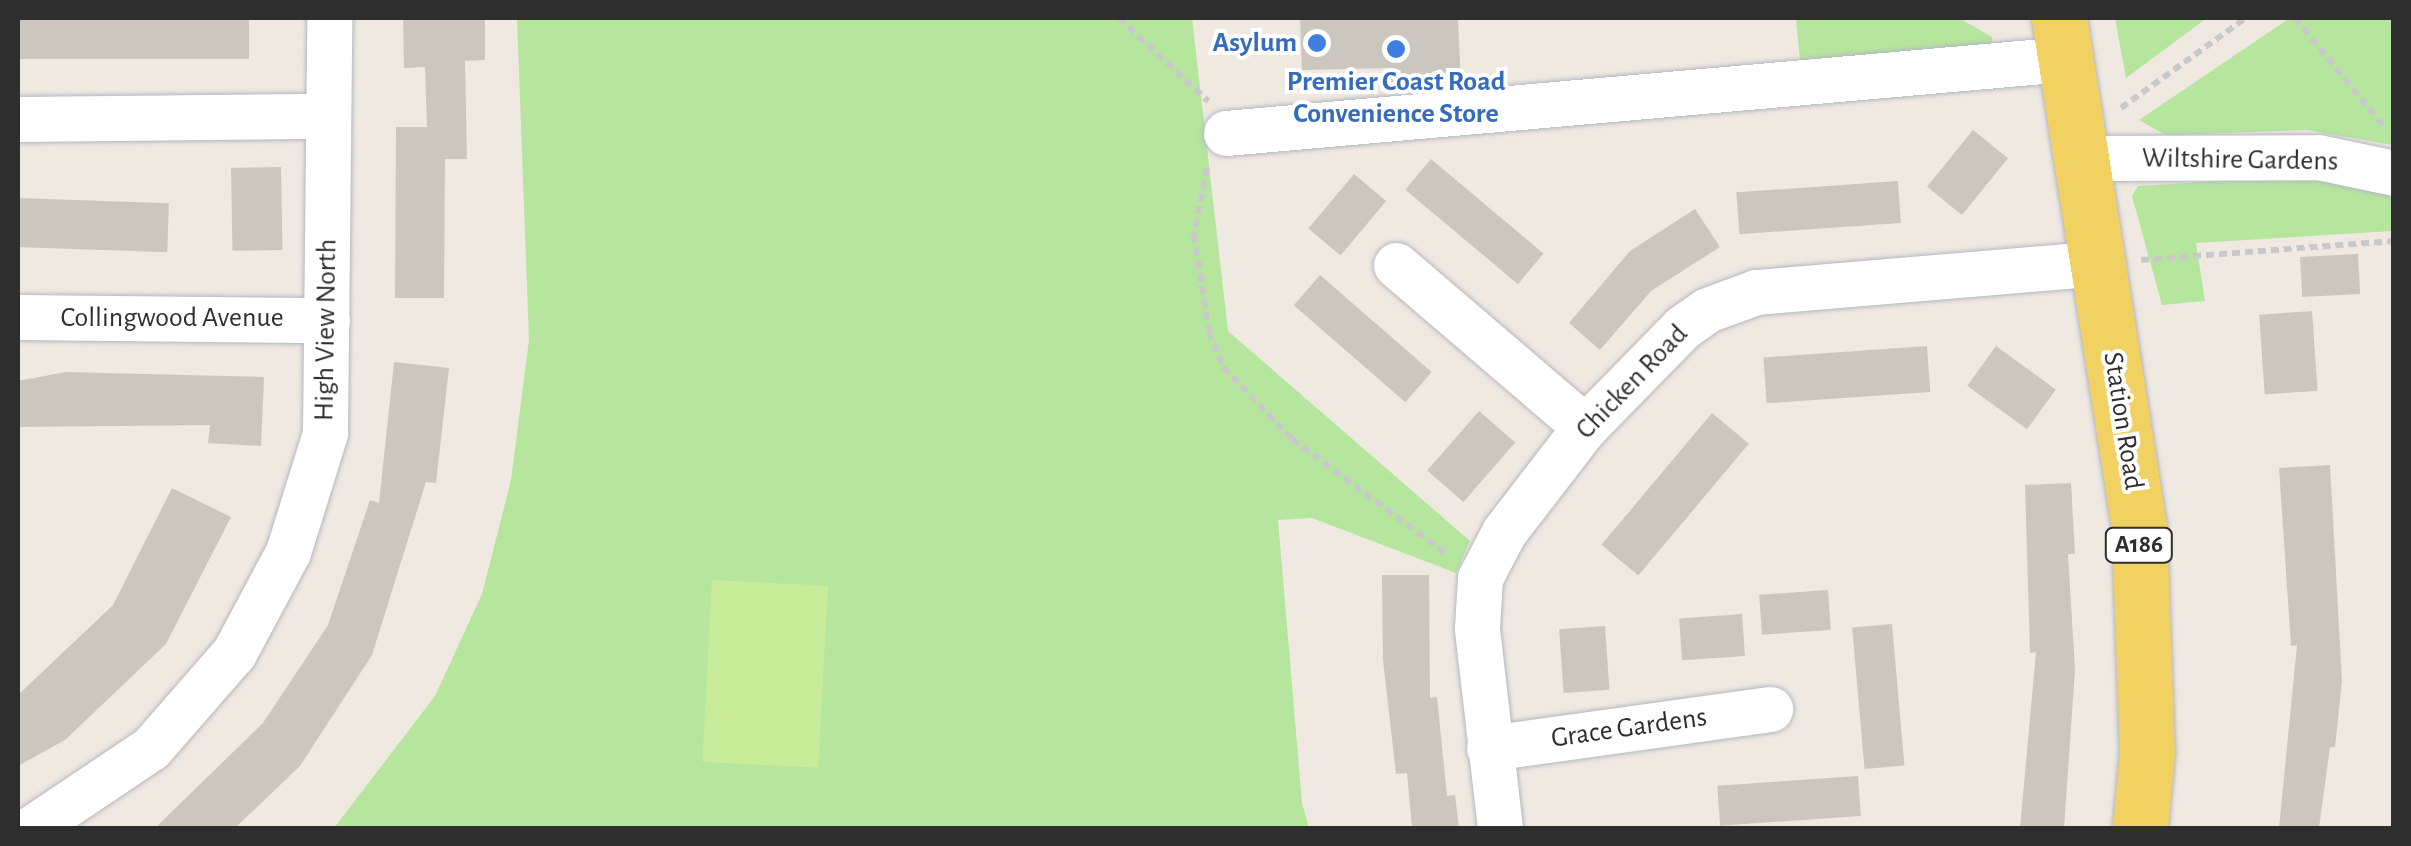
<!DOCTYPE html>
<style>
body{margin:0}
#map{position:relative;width:2411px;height:846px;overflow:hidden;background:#efe9e1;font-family:"Alegreya Sans",sans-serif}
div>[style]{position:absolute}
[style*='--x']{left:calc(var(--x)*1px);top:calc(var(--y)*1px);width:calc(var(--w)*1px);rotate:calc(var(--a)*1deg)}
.green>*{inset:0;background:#b6e59e}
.pitch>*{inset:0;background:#c9ec9a;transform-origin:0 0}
.building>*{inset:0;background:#cbc7bf;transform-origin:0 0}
.path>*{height:6px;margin-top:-3px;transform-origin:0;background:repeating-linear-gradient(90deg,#c9c9c9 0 8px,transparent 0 13px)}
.roads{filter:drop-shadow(0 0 2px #b4b7c1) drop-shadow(0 0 2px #b4b7c1)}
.minor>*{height:45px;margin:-22.5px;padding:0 22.5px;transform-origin:22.5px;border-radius:22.5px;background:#fff}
.major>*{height:55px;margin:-27.5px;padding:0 27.5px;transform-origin:27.5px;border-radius:27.5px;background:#f2d163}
.dots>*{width:28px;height:28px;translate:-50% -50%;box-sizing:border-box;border:5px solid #fff;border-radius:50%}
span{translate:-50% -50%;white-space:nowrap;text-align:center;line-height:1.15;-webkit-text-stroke:8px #fff;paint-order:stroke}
.shield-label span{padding:2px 8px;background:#fff;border:2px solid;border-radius:8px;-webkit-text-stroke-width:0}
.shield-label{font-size:25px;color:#2e2e2e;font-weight:700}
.shop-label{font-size:28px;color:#366cbe;font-weight:700}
.right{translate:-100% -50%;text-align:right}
.street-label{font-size:28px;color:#2e2e2e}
.frame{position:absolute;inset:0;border:20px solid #2e2e2e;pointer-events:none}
</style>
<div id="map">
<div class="green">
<i style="clip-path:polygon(517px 18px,1192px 18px,1228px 331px,1470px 541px,1456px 573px,1312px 518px,1278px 520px,1302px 803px,1309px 828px,334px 828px,435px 696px,482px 594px,511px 480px,529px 340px)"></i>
<i style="clip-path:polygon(1796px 18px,1959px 18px,1992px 37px,1995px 57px,1801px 72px)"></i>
<i style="clip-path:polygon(2115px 18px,2207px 18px,2126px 78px)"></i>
<i style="clip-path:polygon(2290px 18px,2393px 18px,2392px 145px,2307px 130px,2166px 135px,2139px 120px)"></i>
<i style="clip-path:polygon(2317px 175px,2393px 197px,2393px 231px,2196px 243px,2205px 301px,2162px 305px,2132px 196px,2138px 186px)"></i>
</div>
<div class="pitch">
<i style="left:712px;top:580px;width:116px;height:182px;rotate:3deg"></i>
</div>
<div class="building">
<i style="left:18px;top:18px;width:231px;height:41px"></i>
<i style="clip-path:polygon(403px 18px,485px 18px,485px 60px,465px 61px,467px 159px,445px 159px,444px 298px,395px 298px,396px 127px,427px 127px,425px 67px,404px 68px)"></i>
<i style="clip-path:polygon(1300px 18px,1458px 18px,1461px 86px,1392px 89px,1391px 68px,1302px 70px)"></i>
<i style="left:1973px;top:130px;width:45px;height:73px;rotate:39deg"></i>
<i style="left:1431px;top:159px;width:147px;height:40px;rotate:40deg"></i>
<i style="left:281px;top:167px;width:83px;height:50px;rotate:89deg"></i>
<i style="left:1354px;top:174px;width:42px;height:71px;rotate:40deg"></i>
<i style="left:1898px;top:181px;width:42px;height:162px;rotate:86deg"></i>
<i style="left:18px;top:198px;width:151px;height:49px;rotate:2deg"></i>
<i style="clip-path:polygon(1695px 209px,1720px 247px,1651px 291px,1600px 350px,1569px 323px,1630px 251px)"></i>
<i style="left:2358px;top:254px;width:40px;height:58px;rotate:87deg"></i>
<i style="left:1320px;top:275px;width:148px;height:40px;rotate:41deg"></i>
<i style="left:2312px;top:311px;width:80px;height:53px;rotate:86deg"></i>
<i style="left:1927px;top:346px;width:46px;height:164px;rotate:86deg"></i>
<i style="left:1996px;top:346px;width:74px;height:49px;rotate:36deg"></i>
<i style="clip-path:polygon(394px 362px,449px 368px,436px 483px,426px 482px,372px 655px,300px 766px,235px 828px,155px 828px,263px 723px,328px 625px,370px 500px,379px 503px)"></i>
<i style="clip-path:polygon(66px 372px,264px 377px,261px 446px,208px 443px,210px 425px,18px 427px,18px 381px)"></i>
<i style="left:1479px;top:411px;width:48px;height:79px;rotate:41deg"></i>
<i style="left:1712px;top:413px;width:48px;height:172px;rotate:40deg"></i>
<i style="clip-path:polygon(2330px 465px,2342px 681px,2335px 747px,2330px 747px,2319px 828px,2279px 828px,2297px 645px,2291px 646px,2279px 468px)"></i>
<i style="clip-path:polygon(2071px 483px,2075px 554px,2068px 554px,2075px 670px,2064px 828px,2020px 828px,2036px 652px,2030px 653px,2025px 485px)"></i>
<i style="clip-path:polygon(172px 488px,231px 517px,166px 644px,65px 740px,18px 766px,18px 695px,113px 605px)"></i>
<i style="clip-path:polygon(1382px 575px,1429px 575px,1430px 698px,1437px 697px,1447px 796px,1455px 795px,1459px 828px,1412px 828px,1407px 773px,1396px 774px,1383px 660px)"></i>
<i style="left:1828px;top:590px;width:40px;height:69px;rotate:86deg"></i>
<i style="left:1742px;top:614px;width:42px;height:63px;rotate:86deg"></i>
<i style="left:1892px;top:624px;width:142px;height:40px;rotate:85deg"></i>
<i style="left:1605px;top:626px;width:64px;height:46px;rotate:86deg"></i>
<i style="left:1858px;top:776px;width:40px;height:141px;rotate:86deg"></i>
</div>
<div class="path">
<i style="--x:1119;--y:18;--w:122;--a:43"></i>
<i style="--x:2295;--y:18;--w:144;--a:50.7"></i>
<i style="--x:2121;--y:108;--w:154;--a:-35.8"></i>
<i style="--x:1207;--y:168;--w:68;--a:101"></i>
<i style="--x:1194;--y:235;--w:98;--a:81.2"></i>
<i style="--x:1209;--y:332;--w:38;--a:68"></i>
<i style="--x:1223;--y:367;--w:100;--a:46.2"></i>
<i style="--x:1292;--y:439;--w:193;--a:36.6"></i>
<i style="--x:2141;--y:260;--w:254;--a:-4.3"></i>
</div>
<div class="roads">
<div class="minor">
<i style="--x:18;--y:119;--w:310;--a:-0.6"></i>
<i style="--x:1226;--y:133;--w:842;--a:-5.04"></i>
<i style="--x:2085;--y:158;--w:233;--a:-0.2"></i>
<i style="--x:2318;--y:157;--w:78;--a:11.9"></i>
<i style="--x:1396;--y:265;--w:249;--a:40.6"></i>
<i style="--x:18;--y:317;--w:309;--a:0.6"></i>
<i style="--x:1489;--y:748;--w:284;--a:-7.9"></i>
<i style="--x:32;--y:828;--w:143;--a:-33.9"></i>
<i style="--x:151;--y:748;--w:126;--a:-48.9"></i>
<i style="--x:234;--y:653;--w:115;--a:-61.9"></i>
<i style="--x:288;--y:552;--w:125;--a:-72.7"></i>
<i style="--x:325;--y:433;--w:415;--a:-89.4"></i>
<i style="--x:1500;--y:828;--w:201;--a:-96.6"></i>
<i style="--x:1477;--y:628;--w:50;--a:-86.6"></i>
<i style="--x:1480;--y:578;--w:52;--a:-62.4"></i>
<i style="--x:1504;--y:532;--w:133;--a:-52.4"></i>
<i style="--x:1585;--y:427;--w:140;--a:-45.6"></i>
<i style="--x:1683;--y:327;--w:29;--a:-35"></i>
<i style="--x:1707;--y:310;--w:52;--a:-20.2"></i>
<i style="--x:1756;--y:292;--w:344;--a:-4.8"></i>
</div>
<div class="major">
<i style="--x:2059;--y:18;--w:515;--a:81.07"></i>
<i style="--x:2139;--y:527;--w:224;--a:88"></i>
<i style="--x:2147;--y:751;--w:77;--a:95.2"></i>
</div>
</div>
<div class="dots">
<i style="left:1317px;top:43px;background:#3f7fe0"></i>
<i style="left:1396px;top:49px;background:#3f7fe0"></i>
</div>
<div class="shield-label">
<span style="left:2139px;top:545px">A186</span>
</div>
<div class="shop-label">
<span class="right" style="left:1297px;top:43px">Asylum</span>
<span style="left:1396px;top:98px">Premier Coast Road<br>Convenience Store</span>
</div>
<div class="street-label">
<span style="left:2240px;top:160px;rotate:1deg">Wiltshire Gardens</span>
<span style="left:172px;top:318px">Collingwood Avenue</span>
<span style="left:326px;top:330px;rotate:-89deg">High View North</span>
<span style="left:1632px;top:382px;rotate:-46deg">Chicken Road</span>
<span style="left:2123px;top:421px;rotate:81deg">Station Road</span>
<span style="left:1629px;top:728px;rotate:-8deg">Grace Gardens</span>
</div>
<div class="frame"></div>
</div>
